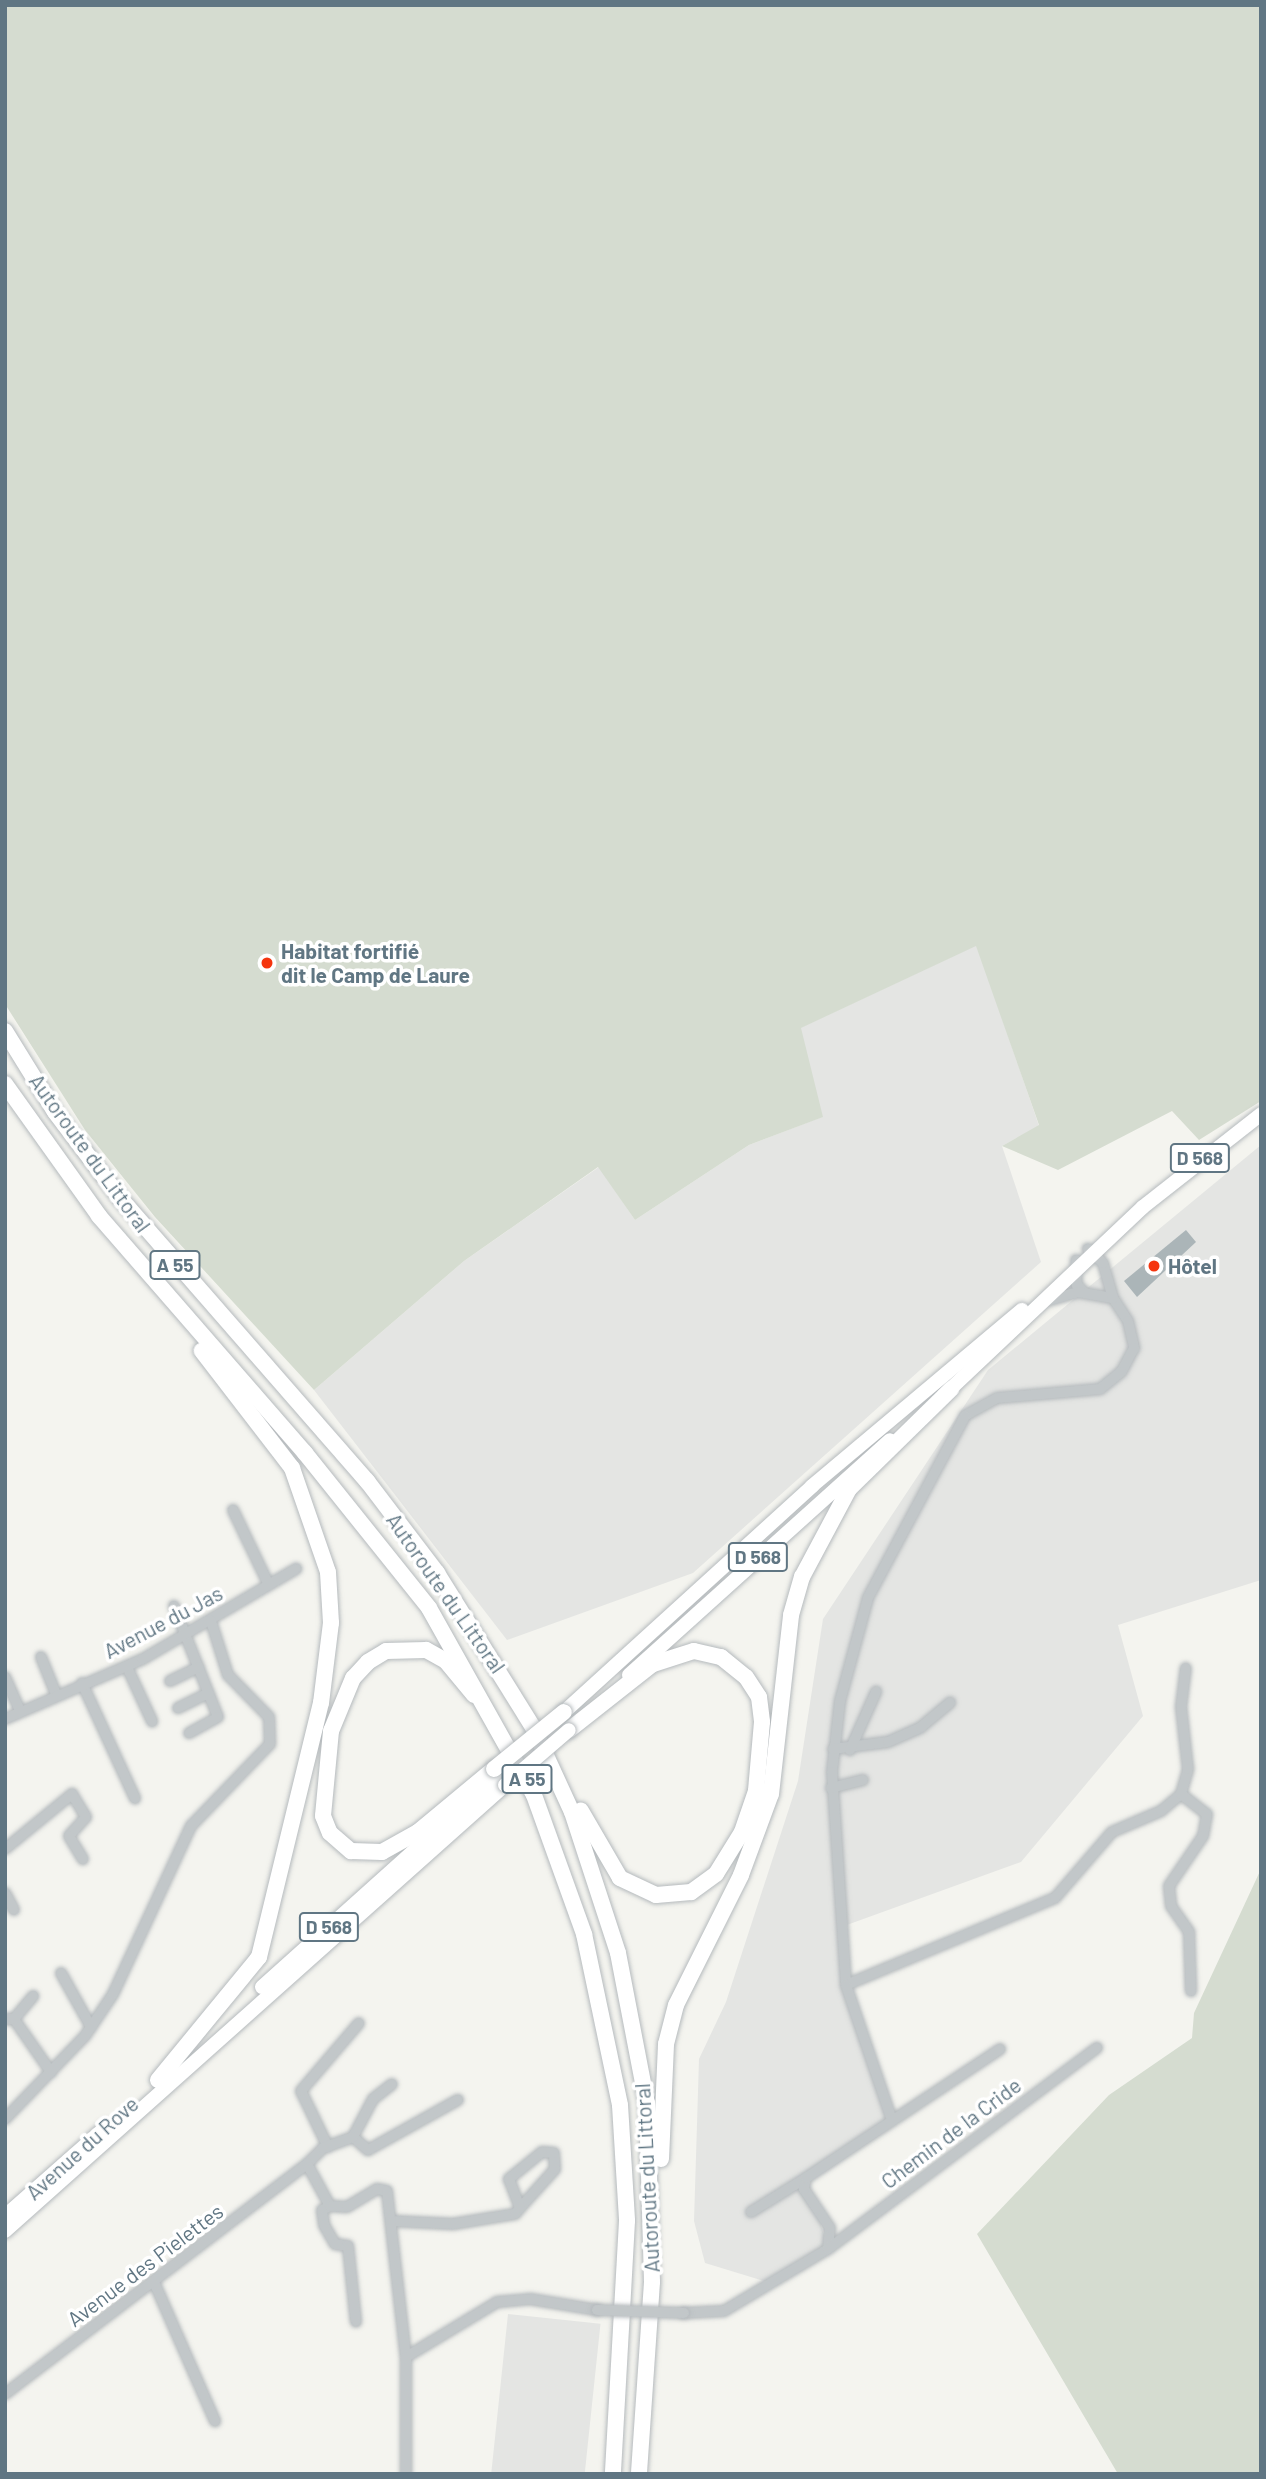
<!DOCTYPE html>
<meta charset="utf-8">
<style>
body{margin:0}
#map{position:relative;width:1266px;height:2479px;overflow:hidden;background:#f4f4ef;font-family:Barlow,sans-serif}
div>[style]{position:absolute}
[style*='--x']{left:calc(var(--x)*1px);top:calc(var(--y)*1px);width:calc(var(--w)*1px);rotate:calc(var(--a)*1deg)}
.built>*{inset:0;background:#e4e5e3;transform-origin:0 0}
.green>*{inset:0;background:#d5dcd0}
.building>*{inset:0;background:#abb5b8}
.roads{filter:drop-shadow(0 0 2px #b5babd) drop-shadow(0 0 2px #b5babd)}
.minor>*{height:10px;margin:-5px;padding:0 5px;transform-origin:5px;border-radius:5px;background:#c2c7c9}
.major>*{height:14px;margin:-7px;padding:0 7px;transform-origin:7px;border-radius:7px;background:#fff}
.highway>*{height:16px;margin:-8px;padding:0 8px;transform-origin:8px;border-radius:8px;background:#fff}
.bridges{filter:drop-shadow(0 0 2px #b5babd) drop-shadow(0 0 2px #b5babd)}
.minor-bridge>*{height:10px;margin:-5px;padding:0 5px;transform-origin:5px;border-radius:5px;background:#c2c7c9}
.major-bridge>*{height:14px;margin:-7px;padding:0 7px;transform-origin:7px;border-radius:7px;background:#fff}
.highway-bridge>*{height:16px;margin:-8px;padding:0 8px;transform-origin:8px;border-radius:8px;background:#fff}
.dots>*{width:19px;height:19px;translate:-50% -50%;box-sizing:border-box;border:4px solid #fff;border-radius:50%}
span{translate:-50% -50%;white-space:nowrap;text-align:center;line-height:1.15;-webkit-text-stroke:7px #fff;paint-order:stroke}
.shield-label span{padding:2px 5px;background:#fff;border:2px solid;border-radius:5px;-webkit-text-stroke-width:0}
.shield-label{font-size:19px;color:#607683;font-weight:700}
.poi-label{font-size:21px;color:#607683;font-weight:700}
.left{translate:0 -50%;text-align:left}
.street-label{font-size:21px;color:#607683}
.frame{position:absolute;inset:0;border:7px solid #607683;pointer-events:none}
</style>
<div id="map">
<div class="built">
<i style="clip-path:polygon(977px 945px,1039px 1126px,1002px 1146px,1041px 1262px,693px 1573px,507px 1640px,314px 1390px,464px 1261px,599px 1167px,635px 1220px,749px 1145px,822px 1117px,800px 1028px)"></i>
<i style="clip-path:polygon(1261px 1145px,1261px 1580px,1118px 1625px,1143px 1716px,1021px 1862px,844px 1926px,846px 1976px,892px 2120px,807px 2178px,828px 2249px,774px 2284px,705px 2263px,694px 2221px,699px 2059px,726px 2002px,798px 1781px,823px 1619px,988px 1370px)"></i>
<i style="left:508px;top:2314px;width:93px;height:162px;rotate:6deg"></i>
</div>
<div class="green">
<i style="clip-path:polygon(5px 5px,1261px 5px,1261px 1101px,1199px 1140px,1172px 1111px,1058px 1170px,1002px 1146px,1039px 1125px,976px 946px,801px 1028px,823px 1117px,749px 1145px,635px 1220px,598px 1167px,464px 1261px,314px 1390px,155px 1217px,85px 1130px,5px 1004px)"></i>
<i style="clip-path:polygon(1261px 1869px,1261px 2474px,1118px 2474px,977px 2234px,1109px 2095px,1192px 2038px,1194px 2013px)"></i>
</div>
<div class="building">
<i style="clip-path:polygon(1186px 1230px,1196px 1242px,1137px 1297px,1124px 1281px)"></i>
</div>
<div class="roads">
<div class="minor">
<i style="--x:1076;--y:1260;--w:25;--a:88"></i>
<i style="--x:1077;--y:1285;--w:11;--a:45"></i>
<i style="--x:1113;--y:1298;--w:27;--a:57"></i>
<i style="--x:1128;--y:1321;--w:28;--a:77"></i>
<i style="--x:1134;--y:1348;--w:27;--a:118"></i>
<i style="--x:1121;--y:1372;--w:27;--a:141"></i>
<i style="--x:1100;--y:1389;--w:103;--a:175"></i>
<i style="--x:997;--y:1398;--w:37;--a:151"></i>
<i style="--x:965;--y:1416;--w:206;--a:118.1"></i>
<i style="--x:868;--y:1598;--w:107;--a:105.2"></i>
<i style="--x:840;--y:1701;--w:71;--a:96.4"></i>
<i style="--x:832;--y:1772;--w:213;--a:86.2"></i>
<i style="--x:846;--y:1985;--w:226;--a:-22.6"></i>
<i style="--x:1055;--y:1898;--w:87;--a:-49.2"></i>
<i style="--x:1112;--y:1832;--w:53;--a:-23.2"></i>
<i style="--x:1161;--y:1811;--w:26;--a:-40"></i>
<i style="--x:1181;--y:1794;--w:26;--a:-74"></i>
<i style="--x:1188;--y:1769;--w:62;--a:-96.4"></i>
<i style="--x:1181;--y:1707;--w:39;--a:-83"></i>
<i style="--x:1047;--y:1301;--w:32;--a:-16"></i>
<i style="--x:1078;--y:1292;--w:36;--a:10"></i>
<i style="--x:1113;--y:1298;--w:36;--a:-106"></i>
<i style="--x:1103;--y:1263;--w:21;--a:-137"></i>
<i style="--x:233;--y:1510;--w:83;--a:64.4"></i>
<i style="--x:174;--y:1606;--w:119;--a:68.4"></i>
<i style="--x:218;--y:1717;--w:33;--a:151"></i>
<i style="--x:41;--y:1657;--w:38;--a:68"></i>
<i style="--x:127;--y:1667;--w:60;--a:65.2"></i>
<i style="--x:5;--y:1677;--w:36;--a:66"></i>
<i style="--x:170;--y:1681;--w:32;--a:-26"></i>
<i style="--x:82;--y:1683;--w:127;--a:65.3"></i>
<i style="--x:178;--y:1708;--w:34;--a:-26"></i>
<i style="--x:5;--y:1719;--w:150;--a:-23.5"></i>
<i style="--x:143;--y:1659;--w:178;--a:-30.5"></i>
<i style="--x:833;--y:1749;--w:55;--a:-7.3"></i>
<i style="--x:888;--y:1742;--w:36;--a:-24"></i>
<i style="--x:921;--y:1727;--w:38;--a:-40"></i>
<i style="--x:850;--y:1750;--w:64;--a:-65.9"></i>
<i style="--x:831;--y:1788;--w:33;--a:-14"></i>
<i style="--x:1181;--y:1794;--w:33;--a:38"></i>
<i style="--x:1207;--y:1814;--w:22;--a:100"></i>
<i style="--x:1203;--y:1836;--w:60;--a:124.2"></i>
<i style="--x:1169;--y:1886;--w:20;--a:84"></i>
<i style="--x:1171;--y:1906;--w:32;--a:55"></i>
<i style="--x:1189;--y:1932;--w:59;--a:88.1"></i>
<i style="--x:5;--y:1849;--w:87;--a:-39.4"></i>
<i style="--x:72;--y:1794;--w:27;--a:59"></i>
<i style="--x:86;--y:1817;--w:25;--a:132"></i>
<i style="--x:69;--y:1836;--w:27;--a:59"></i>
<i style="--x:5;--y:1893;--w:19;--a:62"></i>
<i style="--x:61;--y:1973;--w:62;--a:60.9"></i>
<i style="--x:846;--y:1985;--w:143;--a:71.2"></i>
<i style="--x:5;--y:2019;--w:9;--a:0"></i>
<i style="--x:14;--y:2019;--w:65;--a:55.1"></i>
<i style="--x:14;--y:2019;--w:30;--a:-50"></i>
<i style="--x:5;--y:2119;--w:115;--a:-46.1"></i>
<i style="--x:85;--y:2036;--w:50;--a:-56.3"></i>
<i style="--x:113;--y:1994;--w:185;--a:-65.1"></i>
<i style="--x:191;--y:1826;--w:114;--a:-46.1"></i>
<i style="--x:270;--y:1744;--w:27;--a:-92"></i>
<i style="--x:269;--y:1717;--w:59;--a:-134.3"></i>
<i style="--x:228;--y:1675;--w:57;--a:-107.5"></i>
<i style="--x:353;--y:2137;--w:20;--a:41"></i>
<i style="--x:368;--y:2150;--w:103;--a:-29.1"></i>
<i style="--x:353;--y:2137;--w:43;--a:-62.2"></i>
<i style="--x:373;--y:2099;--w:24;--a:-38"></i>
<i style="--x:328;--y:2147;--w:62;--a:-115.7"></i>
<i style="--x:301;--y:2091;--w:89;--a:-49.5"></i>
<i style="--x:307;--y:2164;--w:23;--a:-45"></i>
<i style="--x:323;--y:2148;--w:32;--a:-20"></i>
<i style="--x:330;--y:2206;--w:9;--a:153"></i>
<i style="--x:322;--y:2210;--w:15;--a:82"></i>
<i style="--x:324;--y:2225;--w:22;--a:60"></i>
<i style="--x:335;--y:2244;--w:13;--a:9"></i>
<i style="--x:348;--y:2246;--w:76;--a:84"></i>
<i style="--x:751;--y:2212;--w:65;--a:-31.7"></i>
<i style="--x:391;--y:2221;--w:62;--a:2.8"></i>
<i style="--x:453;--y:2224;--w:63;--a:-9.2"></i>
<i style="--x:515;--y:2214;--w:8;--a:-50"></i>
<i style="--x:520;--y:2208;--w:52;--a:-48.1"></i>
<i style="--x:555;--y:2169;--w:16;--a:-94"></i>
<i style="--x:554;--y:2153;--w:12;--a:-175"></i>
<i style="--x:542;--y:2152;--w:43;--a:140.7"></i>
<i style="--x:509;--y:2179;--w:31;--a:69"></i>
<i style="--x:828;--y:2249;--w:21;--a:-85"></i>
<i style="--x:830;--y:2228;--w:47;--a:-123.7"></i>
<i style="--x:804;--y:2189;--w:11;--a:-80"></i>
<i style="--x:806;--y:2178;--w:233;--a:-33.6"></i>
<i style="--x:154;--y:2282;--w:152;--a:66.3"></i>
<i style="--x:684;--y:2313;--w:40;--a:-2.9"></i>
<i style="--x:724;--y:2311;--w:121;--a:-30.8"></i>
<i style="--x:828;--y:2249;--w:336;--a:-36.8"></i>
<i style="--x:406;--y:2357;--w:106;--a:-31.1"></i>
<i style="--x:497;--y:2302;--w:33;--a:-5"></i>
<i style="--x:530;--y:2299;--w:68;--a:9.3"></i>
<i style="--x:5;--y:2394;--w:380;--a:-37.3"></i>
<i style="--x:307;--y:2164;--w:48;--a:61.3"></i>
<i style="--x:330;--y:2206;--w:17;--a:3"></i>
<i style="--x:347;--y:2207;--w:35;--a:-31"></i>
<i style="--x:377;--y:2189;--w:10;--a:11"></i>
<i style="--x:387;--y:2191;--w:167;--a:83.5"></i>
<i style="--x:406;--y:2357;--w:117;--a:90"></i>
</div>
<div class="major">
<i style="--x:943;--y:1396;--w:275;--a:-43.4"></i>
<i style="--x:1143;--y:1207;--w:150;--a:-38.2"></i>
<i style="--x:629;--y:1675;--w:351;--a:-42"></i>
<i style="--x:564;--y:1712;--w:336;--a:-42.3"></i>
<i style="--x:812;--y:1486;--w:274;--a:-40"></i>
<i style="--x:262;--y:1987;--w:319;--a:-41.9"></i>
<i style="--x:5;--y:2216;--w:135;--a:-41.4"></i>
<i style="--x:5;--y:2231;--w:670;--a:-41.73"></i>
</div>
<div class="highway">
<i style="--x:5;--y:1031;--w:95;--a:58.3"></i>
<i style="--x:55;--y:1112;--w:108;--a:52.9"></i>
<i style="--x:120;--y:1198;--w:376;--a:48.9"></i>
<i style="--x:367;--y:1481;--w:116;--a:52.7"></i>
<i style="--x:437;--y:1573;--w:181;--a:58.1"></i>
<i style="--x:533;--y:1727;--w:94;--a:65.4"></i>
<i style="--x:572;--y:1812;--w:148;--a:71.9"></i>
<i style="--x:618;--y:1953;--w:153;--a:79.1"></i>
<i style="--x:647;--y:2103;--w:179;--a:88.4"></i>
<i style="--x:652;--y:2282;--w:192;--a:93.9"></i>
<i style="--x:5;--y:1084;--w:162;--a:54.5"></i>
<i style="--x:99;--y:1216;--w:314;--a:49"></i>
<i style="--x:305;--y:1453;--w:198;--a:51.3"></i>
<i style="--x:429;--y:1608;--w:214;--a:60.7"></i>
<i style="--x:534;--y:1795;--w:148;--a:70.2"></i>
<i style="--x:584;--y:1934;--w:175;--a:78.1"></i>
<i style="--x:620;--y:2105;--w:116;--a:86.5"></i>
<i style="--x:627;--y:2221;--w:253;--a:93.2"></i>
<i style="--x:474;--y:1695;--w:44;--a:-129.5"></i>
<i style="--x:446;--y:1661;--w:23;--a:-151"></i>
<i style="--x:426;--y:1650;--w:40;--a:178.6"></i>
<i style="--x:386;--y:1651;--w:21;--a:149"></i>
<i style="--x:368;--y:1662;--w:22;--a:133"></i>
<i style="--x:353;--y:1678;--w:57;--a:112.5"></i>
<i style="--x:331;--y:1731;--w:85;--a:95.4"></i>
<i style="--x:323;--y:1816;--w:18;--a:68"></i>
<i style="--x:330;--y:1833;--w:28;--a:41"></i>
<i style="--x:351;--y:1851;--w:31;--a:2"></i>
<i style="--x:382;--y:1852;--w:41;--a:-29.1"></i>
<i style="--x:418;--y:1832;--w:99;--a:-39.7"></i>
<i style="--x:569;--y:1730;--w:107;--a:-38.2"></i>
<i style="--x:653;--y:1664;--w:43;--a:-17.6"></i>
<i style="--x:694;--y:1651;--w:28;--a:13"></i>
<i style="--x:721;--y:1657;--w:32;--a:39"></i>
<i style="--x:746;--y:1677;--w:24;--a:57"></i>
<i style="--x:759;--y:1697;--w:25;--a:83"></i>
<i style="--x:762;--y:1722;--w:69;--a:95"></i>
<i style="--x:756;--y:1791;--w:43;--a:108.9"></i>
<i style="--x:742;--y:1832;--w:49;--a:121.8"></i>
<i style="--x:716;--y:1874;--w:31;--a:144"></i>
<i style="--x:691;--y:1892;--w:35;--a:175"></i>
<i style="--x:656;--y:1895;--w:40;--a:-155"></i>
<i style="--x:620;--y:1878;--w:78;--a:-120.2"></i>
<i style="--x:158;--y:2080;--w:159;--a:-50.6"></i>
<i style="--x:259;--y:1957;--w:261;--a:-76.3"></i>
<i style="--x:321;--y:1703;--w:81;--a:-82.9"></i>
<i style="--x:331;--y:1623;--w:51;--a:-93.4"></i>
<i style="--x:328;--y:1572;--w:110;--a:-109.1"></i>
<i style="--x:292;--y:1468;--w:148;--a:-127.6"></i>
<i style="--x:661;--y:2159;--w:115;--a:-87.5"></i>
<i style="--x:666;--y:2044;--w:40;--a:-75.6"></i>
<i style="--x:676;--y:2005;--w:145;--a:-63.4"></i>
<i style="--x:741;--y:1875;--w:86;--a:-69.7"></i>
<i style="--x:771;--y:1794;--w:180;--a:-83.6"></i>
<i style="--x:791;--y:1615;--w:40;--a:-74"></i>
<i style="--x:802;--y:1577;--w:100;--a:-61.9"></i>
<i style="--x:849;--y:1489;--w:143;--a:-44.4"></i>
</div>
</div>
<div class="bridges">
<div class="minor-bridge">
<i style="--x:597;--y:2310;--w:87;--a:2"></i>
</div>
<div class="major-bridge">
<i style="--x:505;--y:1785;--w:84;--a:-40.7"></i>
</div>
<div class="highway-bridge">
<i style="--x:494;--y:1769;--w:90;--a:-39.2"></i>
</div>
</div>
<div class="dots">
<i style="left:267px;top:963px;background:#f5350e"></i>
<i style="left:1154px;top:1266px;background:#f5350e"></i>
</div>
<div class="shield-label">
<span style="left:1200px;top:1158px">D 568</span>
<span style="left:175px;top:1265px">A 55</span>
<span style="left:758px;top:1557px">D 568</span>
<span style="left:527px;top:1779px">A 55</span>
<span style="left:329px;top:1927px">D 568</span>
</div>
<div class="poi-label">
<span class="left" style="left:281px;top:963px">Habitat fortifié<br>dit le Camp de Laure</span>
<span class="left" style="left:1168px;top:1266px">Hôtel</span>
</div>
<div class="street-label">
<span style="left:90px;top:1153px;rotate:54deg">Autoroute du Littoral</span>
<span style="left:446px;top:1593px;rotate:55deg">Autoroute du Littoral</span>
<span style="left:163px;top:1622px;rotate:-28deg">Avenue du Jas</span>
<span style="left:951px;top:2133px;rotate:-37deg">Chemin de la Cride</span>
<span style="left:82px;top:2148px;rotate:-42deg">Avenue du Rove</span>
<span style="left:647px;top:2178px;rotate:-93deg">Autoroute du Littoral</span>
<span style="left:145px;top:2265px;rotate:-37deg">Avenue des Pielettes</span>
</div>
<div class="frame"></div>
</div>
